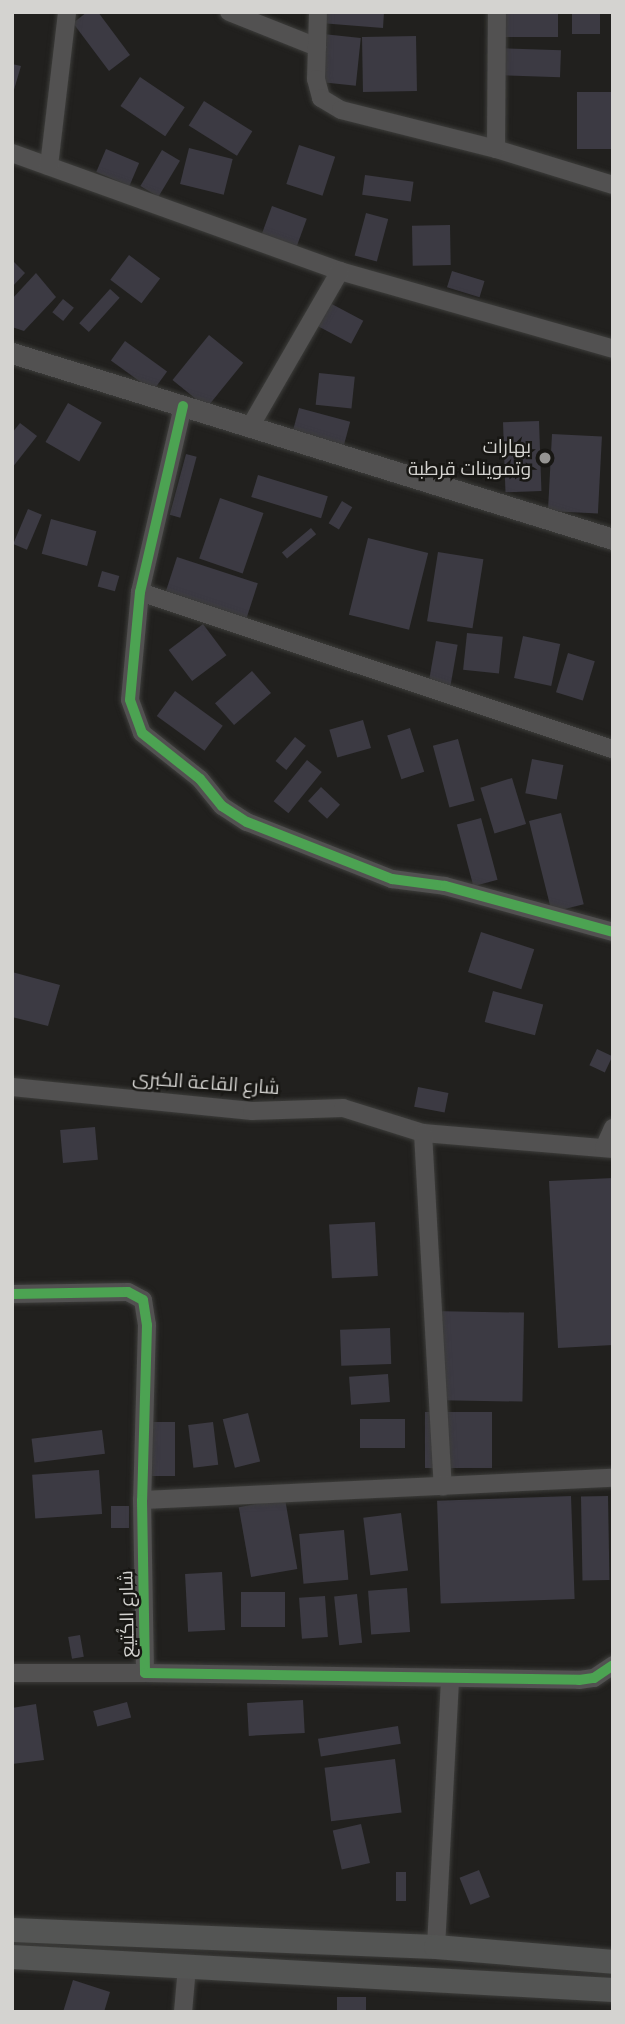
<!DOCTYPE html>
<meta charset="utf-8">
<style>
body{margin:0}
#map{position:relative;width:625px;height:2024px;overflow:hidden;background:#21201e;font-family:"Public Sans",Cairo,sans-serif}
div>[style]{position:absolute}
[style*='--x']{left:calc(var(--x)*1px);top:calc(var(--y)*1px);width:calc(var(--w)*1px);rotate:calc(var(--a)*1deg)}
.building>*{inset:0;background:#3c3a43;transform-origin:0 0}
.roads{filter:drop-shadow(0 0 2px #3d3d3b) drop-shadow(0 0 2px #3d3d3b)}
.minor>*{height:18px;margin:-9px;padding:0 9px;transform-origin:9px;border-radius:9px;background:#525151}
.tertiary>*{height:21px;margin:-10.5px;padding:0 10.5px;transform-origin:10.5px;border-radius:10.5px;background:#525151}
.secondary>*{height:24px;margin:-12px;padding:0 12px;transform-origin:12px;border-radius:12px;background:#545554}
.cycleway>*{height:10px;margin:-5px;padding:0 5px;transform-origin:5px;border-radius:5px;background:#4ca352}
.dots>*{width:19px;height:19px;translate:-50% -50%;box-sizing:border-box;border:4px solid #181714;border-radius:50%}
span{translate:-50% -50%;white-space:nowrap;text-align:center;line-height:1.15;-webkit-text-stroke:5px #181714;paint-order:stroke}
.poi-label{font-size:19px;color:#d4d3d0}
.right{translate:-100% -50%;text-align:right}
.street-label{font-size:19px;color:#d4d3d0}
.frame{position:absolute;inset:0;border:14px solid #d4d3d0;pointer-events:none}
</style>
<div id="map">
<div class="building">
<i style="clip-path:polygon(87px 12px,98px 12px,130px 55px,109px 71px,73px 23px)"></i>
<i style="clip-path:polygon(321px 12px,384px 12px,383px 28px,320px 23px)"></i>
<i style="left:492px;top:12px;width:66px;height:25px"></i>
<i style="left:572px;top:12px;width:28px;height:22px"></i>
<i style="left:323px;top:34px;width:38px;height:48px;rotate:6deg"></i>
<i style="left:416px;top:36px;width:55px;height:54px;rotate:89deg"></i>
<i style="left:496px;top:48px;width:65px;height:27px;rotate:2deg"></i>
<i style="clip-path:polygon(12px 64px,21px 66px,13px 93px,12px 93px)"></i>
<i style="left:140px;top:77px;width:54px;height:35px;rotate:34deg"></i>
<i style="left:613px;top:92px;width:57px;height:36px;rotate:90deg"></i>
<i style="left:204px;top:101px;width:57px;height:29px;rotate:32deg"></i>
<i style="left:299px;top:145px;width:38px;height:41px;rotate:18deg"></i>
<i style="left:189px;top:148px;width:45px;height:37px;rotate:14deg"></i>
<i style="left:106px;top:149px;width:36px;height:25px;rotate:23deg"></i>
<i style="left:162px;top:150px;width:21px;height:42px;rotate:31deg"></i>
<i style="left:365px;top:175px;width:49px;height:20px;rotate:8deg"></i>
<i style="left:272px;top:206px;width:37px;height:36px;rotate:20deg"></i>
<i style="left:366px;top:213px;width:23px;height:44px;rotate:15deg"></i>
<i style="left:450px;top:225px;width:40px;height:38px;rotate:89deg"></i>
<i style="left:129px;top:255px;width:39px;height:31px;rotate:37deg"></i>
<i style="clip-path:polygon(12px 260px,25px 273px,12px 287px)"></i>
<i style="left:452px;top:271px;width:34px;height:17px;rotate:17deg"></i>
<i style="clip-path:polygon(36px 273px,56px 297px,24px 331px,12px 327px,12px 299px)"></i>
<i style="left:110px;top:289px;width:13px;height:46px;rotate:42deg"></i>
<i style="left:63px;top:299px;width:14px;height:17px;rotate:39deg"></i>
<i style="left:328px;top:302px;width:40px;height:26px;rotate:28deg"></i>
<i style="left:209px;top:335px;width:44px;height:58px;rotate:39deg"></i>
<i style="left:125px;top:341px;width:52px;height:24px;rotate:36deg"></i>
<i style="left:319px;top:373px;width:36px;height:32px;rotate:6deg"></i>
<i style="left:68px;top:403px;width:39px;height:45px;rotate:30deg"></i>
<i style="left:299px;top:408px;width:53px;height:28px;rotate:15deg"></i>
<i style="left:539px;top:421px;width:70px;height:36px;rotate:88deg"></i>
<i style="clip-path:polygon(20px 423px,37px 436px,12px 468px,12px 433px)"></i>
<i style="left:552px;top:434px;width:50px;height:77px;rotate:3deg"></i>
<i style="left:186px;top:454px;width:11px;height:63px;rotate:15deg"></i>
<i style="left:258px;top:475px;width:73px;height:23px;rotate:17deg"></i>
<i style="left:220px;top:498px;width:46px;height:64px;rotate:19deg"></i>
<i style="left:342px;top:501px;width:12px;height:26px;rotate:31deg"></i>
<i style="left:28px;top:509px;width:15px;height:38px;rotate:23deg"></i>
<i style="left:51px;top:519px;width:47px;height:36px;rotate:15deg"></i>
<i style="left:311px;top:528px;width:8px;height:38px;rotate:50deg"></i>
<i style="left:368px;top:538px;width:62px;height:79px;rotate:14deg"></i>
<i style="left:438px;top:552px;width:46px;height:70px;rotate:9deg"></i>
<i style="left:177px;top:557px;width:85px;height:37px;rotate:18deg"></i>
<i style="left:102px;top:571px;width:18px;height:16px;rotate:16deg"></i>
<i style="left:203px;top:624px;width:39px;height:43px;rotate:53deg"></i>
<i style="left:467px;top:633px;width:36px;height:37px;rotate:6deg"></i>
<i style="left:523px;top:636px;width:38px;height:43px;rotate:12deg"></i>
<i style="left:436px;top:641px;width:22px;height:45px;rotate:10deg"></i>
<i style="left:568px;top:653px;width:28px;height:41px;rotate:17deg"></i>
<i style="left:252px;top:671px;width:29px;height:49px;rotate:49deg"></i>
<i style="left:175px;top:691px;width:59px;height:31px;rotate:36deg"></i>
<i style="left:363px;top:720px;width:29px;height:35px;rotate:74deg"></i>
<i style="left:410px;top:728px;width:46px;height:24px;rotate:72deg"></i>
<i style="left:295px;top:737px;width:14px;height:31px;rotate:39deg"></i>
<i style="left:458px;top:739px;width:64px;height:26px;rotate:75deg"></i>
<i style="left:532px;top:759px;width:32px;height:35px;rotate:11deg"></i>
<i style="left:307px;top:760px;width:19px;height:53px;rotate:39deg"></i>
<i style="left:512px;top:778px;width:48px;height:33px;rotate:73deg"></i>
<i style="left:321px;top:787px;width:26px;height:19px;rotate:43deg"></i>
<i style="left:561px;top:813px;width:94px;height:33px;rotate:76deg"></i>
<i style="left:481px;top:818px;width:64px;height:25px;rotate:75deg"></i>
<i style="left:481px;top:932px;width:56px;height:42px;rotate:18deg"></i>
<i style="clip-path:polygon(12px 972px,60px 985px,48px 1026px,12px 1017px)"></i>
<i style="left:493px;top:991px;width:52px;height:32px;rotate:15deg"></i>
<i style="left:597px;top:1049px;width:17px;height:18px;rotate:25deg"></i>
<i style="left:418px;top:1087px;width:31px;height:20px;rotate:11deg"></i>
<i style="left:95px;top:1127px;width:33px;height:35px;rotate:85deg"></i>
<i style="clip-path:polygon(613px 1178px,613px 1345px,558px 1348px,549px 1181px)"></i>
<i style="left:375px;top:1222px;width:54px;height:46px;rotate:87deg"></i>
<i style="left:431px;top:1311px;width:93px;height:89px;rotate:1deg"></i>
<i style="left:390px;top:1328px;width:36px;height:50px;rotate:88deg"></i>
<i style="left:388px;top:1374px;width:28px;height:39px;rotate:86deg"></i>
<i style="left:425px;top:1412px;width:67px;height:56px"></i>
<i style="left:248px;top:1413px;width:50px;height:26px;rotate:76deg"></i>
<i style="left:360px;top:1419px;width:45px;height:29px"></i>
<i style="left:149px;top:1422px;width:26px;height:54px"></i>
<i style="left:213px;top:1422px;width:43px;height:25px;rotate:83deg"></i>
<i style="left:102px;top:1430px;width:24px;height:71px;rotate:83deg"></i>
<i style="left:99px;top:1470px;width:44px;height:67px;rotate:86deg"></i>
<i style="left:571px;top:1496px;width:103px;height:134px;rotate:88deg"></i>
<i style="left:608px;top:1496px;width:84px;height:27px;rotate:89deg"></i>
<i style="left:285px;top:1499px;width:71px;height:47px;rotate:80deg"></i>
<i style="left:111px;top:1506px;width:18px;height:22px"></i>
<i style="left:401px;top:1513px;width:58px;height:38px;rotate:83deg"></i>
<i style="left:344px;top:1530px;width:50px;height:45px;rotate:85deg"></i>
<i style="left:222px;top:1572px;width:58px;height:37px;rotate:87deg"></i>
<i style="left:407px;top:1588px;width:44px;height:39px;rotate:86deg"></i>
<i style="left:241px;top:1592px;width:44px;height:35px"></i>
<i style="left:357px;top:1594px;width:49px;height:23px;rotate:84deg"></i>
<i style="left:325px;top:1596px;width:41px;height:26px;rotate:86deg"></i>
<i style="left:80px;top:1635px;width:22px;height:12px;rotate:80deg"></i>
<i style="left:303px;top:1700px;width:33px;height:56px;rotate:87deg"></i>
<i style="left:127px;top:1702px;width:16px;height:35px;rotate:75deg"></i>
<i style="clip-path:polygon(36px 1704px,44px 1760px,12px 1764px,12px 1708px)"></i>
<i style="left:398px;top:1726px;width:18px;height:81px;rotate:81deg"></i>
<i style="left:395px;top:1759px;width:54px;height:71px;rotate:83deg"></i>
<i style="left:361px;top:1824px;width:40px;height:29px;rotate:77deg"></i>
<i style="left:479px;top:1870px;width:29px;height:21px;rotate:68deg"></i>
<i style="left:396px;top:1872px;width:10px;height:29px"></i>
<i style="clip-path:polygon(73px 1980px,110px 1992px,104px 2012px,63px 2012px)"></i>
<i style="left:337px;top:1997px;width:29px;height:15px"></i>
</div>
<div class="roads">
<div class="minor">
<i style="--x:229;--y:12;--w:95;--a:21.7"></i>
<i style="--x:318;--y:12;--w:67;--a:91.7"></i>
<i style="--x:316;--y:79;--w:20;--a:75"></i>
<i style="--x:321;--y:98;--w:23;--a:31"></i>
<i style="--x:341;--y:110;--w:160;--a:14.1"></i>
<i style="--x:496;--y:149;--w:122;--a:17.1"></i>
<i style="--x:496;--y:149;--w:137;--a:-89.6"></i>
<i style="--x:12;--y:153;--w:349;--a:19.8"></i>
<i style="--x:340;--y:271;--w:284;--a:15.9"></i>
<i style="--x:49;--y:166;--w:155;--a:-83.3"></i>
<i style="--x:183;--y:406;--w:191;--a:103"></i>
<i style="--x:140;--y:592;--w:108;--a:95.3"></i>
<i style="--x:130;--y:700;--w:35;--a:70"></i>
<i style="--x:142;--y:733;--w:74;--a:38.4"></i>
<i style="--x:200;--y:779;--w:35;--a:51"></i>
<i style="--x:222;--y:806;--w:30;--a:33"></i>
<i style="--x:247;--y:822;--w:156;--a:21.5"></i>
<i style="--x:392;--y:879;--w:53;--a:7.5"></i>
<i style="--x:445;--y:886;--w:174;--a:15.3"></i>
<i style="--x:250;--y:427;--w:180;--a:-60"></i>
<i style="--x:140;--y:592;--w:498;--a:18.4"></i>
<i style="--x:12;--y:1087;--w:241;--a:5.7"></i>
<i style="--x:252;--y:1111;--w:91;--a:-1.9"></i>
<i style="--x:343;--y:1108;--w:84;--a:17.4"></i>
<i style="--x:423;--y:1133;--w:191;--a:4.8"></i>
<i style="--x:423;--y:1133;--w:354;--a:86.8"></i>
<i style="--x:604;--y:1148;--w:22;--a:-66"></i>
<i style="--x:12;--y:1294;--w:116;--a:-1"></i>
<i style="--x:128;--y:1292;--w:17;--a:28"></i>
<i style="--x:143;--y:1300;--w:25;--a:81"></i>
<i style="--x:147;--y:1325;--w:175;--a:91.6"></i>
<i style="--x:142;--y:1500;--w:173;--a:89"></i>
<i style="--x:145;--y:1673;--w:434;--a:0.9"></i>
<i style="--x:579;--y:1680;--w:15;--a:-8"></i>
<i style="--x:594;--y:1678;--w:23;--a:-34"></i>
<i style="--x:142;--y:1500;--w:472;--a:-2.7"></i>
<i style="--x:12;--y:1673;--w:133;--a:0"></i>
<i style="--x:436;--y:1947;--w:267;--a:-87"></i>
<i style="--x:183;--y:2012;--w:45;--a:-84.9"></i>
</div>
<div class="tertiary">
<i style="--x:12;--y:353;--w:629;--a:17.2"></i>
</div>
<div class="secondary">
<i style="--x:12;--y:1930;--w:424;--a:2.3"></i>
<i style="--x:436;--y:1947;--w:178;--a:4.8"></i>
<i style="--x:12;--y:1957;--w:602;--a:3.14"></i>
</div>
</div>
<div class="cycleway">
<i style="--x:183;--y:406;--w:191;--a:103"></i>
<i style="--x:140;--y:592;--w:108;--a:95.3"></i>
<i style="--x:130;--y:700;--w:35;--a:70"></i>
<i style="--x:142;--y:733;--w:74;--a:38.4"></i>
<i style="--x:200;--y:779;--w:35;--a:51"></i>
<i style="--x:222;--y:806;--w:30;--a:33"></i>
<i style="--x:247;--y:822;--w:156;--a:21.5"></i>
<i style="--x:392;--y:879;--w:53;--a:7.5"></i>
<i style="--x:445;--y:886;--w:174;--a:15.3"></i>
<i style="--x:12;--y:1294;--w:116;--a:-1"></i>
<i style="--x:128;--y:1292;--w:17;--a:28"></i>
<i style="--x:143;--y:1300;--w:25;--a:81"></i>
<i style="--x:147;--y:1325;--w:175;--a:91.6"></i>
<i style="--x:142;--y:1500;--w:173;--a:89"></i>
<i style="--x:145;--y:1673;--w:434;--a:0.9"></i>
<i style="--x:579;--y:1680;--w:15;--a:-8"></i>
<i style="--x:594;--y:1678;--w:23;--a:-34"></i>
</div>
<div class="dots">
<i style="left:545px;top:458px;background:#959492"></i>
</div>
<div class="poi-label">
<span class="right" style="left:531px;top:458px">بهارات<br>وتموينات قرطبة</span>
</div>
<div class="street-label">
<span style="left:206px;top:1083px;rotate:4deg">شارع القاعة الكبرى</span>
<span style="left:127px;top:1614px;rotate:-91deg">شارع الكُتيع</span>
</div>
<div class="frame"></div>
</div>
